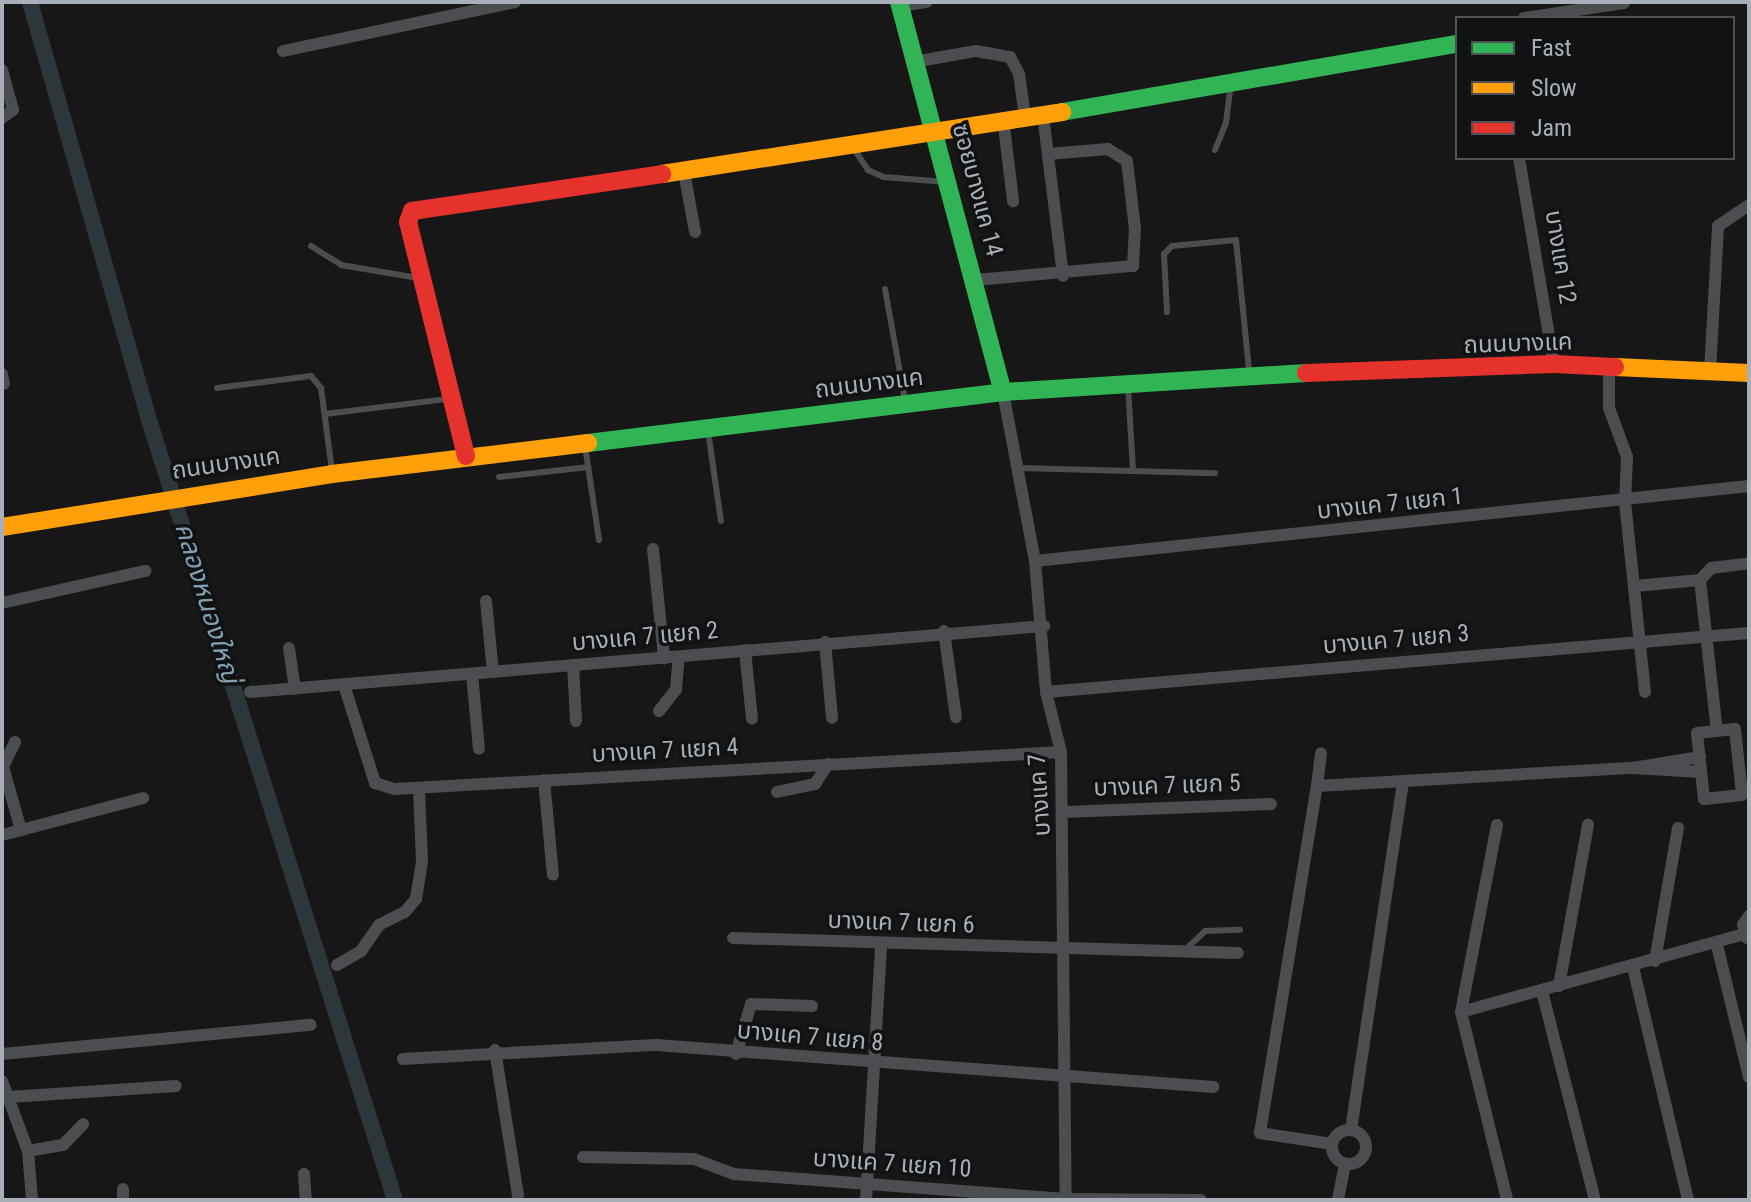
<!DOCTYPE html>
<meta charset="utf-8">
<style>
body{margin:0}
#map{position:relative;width:1751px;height:1202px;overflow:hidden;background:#171717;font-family:"Roboto Condensed","Noto Sans Thai",sans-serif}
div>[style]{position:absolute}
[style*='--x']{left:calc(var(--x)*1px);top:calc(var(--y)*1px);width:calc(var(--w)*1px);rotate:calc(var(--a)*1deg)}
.canal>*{height:16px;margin:-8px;padding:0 8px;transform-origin:8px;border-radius:8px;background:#2d363a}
.lane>*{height:6px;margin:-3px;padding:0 3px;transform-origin:3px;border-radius:3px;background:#4b4d50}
.street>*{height:12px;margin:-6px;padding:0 6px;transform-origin:6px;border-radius:6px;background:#4b4d50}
.street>.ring{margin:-6px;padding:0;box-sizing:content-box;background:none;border:12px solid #4b4d50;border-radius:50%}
.fast>*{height:18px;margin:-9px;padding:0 9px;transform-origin:9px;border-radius:9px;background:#30b455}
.slow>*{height:18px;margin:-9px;padding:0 9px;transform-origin:9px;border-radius:9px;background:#ff9f0a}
.jam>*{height:18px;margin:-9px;padding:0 9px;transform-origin:9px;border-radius:9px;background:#e5322d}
span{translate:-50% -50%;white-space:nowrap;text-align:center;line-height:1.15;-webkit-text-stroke:7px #111213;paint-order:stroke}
.street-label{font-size:24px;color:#a9afb8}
.water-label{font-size:26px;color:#81a0b2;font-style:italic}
.frame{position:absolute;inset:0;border:4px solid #a9afb8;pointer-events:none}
.legend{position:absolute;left:1455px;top:16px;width:280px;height:144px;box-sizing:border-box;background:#111213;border:2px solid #4e5155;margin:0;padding:10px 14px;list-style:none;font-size:24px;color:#a9afb8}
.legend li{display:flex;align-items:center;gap:16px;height:40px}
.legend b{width:40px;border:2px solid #4e5155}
</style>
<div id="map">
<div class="canal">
<i style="--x:30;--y:2;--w:438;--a:74.1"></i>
<i style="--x:150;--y:423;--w:815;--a:72.5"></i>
</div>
<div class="lane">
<i style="--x:854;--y:149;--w:25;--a:56"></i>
<i style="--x:868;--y:170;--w:17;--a:24"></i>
<i style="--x:884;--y:177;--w:62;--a:4.6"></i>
<i style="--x:1215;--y:150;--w:29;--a:-68"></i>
<i style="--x:1226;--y:123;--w:38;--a:-83"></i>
<i style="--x:311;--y:246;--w:36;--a:32"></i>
<i style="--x:341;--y:265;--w:78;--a:9.6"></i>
<i style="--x:885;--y:289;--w:113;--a:79.8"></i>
<i style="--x:1167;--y:312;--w:58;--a:-93"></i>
<i style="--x:1164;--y:254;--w:11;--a:-45"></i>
<i style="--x:1172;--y:246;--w:64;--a:-5.4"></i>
<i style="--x:1236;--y:240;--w:132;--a:84.3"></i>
<i style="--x:1128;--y:386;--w:83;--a:86.6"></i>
<i style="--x:217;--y:388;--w:95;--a:-7.3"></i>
<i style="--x:311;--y:376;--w:16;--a:50"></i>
<i style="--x:321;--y:388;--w:83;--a:82.4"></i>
<i style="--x:325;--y:414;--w:124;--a:-7"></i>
<i style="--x:708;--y:431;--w:91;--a:81.8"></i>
<i style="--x:585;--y:446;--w:95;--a:81.5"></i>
<i style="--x:1019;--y:468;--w:196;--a:1.5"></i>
<i style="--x:499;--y:477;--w:90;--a:-6.4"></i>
<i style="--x:1186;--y:949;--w:26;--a:-43"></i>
<i style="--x:1205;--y:931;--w:35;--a:-2"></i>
</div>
<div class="street">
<i style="--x:901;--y:6;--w:26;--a:-9"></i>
<i style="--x:1524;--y:18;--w:101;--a:-8.5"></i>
<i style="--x:283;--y:51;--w:237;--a:-11.9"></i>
<i style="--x:919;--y:61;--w:58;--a:-10"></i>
<i style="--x:976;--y:51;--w:35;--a:10"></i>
<i style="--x:1010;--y:57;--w:19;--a:62"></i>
<i style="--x:1019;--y:74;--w:42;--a:81.9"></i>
<i style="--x:2;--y:70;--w:41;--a:74.6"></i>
<i style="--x:13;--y:110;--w:14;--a:144"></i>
<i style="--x:1043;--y:115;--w:162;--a:82.9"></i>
<i style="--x:1003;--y:118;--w:84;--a:83.1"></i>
<i style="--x:1519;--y:158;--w:209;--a:80.4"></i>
<i style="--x:684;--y:172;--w:61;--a:79.6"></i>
<i style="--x:975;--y:280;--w:159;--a:-5.1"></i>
<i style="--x:1133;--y:266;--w:37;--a:-87"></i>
<i style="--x:1135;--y:229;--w:68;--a:-96.7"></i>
<i style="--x:1127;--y:161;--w:22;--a:-148"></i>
<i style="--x:1108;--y:149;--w:60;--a:175.2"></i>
<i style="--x:1609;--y:368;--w:40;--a:90"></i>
<i style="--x:1609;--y:408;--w:52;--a:69.8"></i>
<i style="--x:1627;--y:457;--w:45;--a:92.5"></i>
<i style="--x:1625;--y:502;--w:191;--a:84"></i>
<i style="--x:1710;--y:371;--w:145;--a:-86.8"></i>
<i style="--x:1718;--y:226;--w:37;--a:-34"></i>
<i style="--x:2;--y:374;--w:10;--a:79"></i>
<i style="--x:1003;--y:392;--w:172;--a:79.3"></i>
<i style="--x:1035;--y:561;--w:131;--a:85.2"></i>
<i style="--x:1046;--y:692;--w:62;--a:76"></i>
<i style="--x:1061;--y:752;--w:448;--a:89.4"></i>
<i style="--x:653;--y:549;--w:110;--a:84.2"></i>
<i style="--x:1035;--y:561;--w:718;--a:-6"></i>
<i style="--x:1700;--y:580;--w:152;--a:83.6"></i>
<i style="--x:1635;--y:586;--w:65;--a:-5.3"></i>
<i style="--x:1700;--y:580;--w:16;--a:-47"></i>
<i style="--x:1711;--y:568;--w:38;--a:-7"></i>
<i style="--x:486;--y:601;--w:71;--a:84.4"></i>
<i style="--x:2;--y:603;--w:147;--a:-12.6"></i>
<i style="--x:944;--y:631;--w:87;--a:82.1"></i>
<i style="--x:825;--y:642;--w:76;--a:84.7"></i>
<i style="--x:289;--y:648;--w:41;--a:81.7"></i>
<i style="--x:745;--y:650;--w:69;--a:84.2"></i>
<i style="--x:573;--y:665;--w:56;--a:86.9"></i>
<i style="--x:472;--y:674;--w:75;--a:84.7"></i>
<i style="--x:344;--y:685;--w:103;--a:72.4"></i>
<i style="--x:375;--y:783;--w:21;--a:17"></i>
<i style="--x:395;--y:789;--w:667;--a:-3.18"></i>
<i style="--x:250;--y:692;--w:797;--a:-4.75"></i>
<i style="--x:1046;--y:692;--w:705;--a:-4.8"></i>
<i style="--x:659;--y:711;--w:28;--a:-52"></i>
<i style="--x:676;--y:689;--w:32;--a:-85"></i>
<i style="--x:1735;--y:729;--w:66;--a:83.9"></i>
<i style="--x:1742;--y:795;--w:38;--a:174"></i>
<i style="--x:1704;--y:799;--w:66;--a:-96.1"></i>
<i style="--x:1697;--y:733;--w:38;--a:-6"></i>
<i style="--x:15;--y:742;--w:28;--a:116"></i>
<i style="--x:3;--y:767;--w:66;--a:74.1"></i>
<i style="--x:1633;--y:768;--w:68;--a:3.4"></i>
<i style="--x:544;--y:780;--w:95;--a:84.6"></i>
<i style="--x:1317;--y:786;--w:33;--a:-83"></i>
<i style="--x:777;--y:792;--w:39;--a:-12"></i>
<i style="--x:815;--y:784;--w:24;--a:-57"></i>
<i style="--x:1065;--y:812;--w:206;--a:-2.2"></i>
<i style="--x:1497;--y:825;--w:190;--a:100.9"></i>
<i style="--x:1461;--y:1012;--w:193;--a:76.2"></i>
<i style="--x:2;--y:835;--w:146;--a:-14.7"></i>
<i style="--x:733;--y:938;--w:505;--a:1.7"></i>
<i style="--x:1747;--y:938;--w:14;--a:-107"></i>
<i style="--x:1743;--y:925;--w:11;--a:-56"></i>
<i style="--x:1717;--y:945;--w:136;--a:76.4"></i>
<i style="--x:1655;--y:961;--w:135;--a:-80.2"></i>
<i style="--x:337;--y:965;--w:28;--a:-30"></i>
<i style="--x:361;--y:951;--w:32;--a:-55"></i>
<i style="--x:379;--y:925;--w:29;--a:-27"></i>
<i style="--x:405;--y:912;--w:17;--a:-50"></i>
<i style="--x:416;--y:899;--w:38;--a:-81"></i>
<i style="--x:422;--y:861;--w:73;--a:-92.4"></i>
<i style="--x:1633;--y:967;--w:239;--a:76.7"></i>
<i style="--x:1559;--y:986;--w:164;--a:-79.8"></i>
<i style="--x:1542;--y:991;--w:216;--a:75.8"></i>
<i style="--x:1461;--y:1012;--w:294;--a:-15.4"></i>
<i style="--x:495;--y:1050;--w:147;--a:81"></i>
<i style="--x:2;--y:1054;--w:310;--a:-5.4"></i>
<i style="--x:736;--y:1054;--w:52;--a:-73.3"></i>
<i style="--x:751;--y:1004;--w:61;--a:1.9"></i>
<i style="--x:403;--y:1059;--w:253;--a:-3.2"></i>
<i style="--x:656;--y:1045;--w:559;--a:4.31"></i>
<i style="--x:2;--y:1081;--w:75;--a:69.6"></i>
<i style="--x:28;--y:1151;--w:49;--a:85.3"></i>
<i style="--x:9;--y:1097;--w:167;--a:-3.8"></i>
<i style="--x:1351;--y:1130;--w:351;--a:-81.5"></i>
<i class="ring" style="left:1332px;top:1130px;width:22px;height:22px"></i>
<i style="--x:1332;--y:1144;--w:73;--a:-171.3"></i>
<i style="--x:1260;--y:1133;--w:352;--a:-80.7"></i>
<i style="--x:1317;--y:786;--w:317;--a:-3.3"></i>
<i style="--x:1633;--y:768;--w:68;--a:-9.3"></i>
<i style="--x:28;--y:1151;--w:36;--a:-10"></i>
<i style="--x:63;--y:1145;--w:29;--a:-46"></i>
<i style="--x:583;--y:1157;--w:111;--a:1"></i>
<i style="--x:694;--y:1159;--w:43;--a:20.6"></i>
<i style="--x:734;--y:1174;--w:333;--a:4.3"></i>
<i style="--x:1066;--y:1199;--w:135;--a:0.4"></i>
<i style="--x:304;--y:1174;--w:26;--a:86"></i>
<i style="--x:123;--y:1189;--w:11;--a:90"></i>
<i style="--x:866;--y:1200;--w:255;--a:-86.6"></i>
<i style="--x:1338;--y:1200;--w:37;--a:-79"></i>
</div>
<div class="fast">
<i style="--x:899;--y:2;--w:404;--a:75.1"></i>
<i style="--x:1062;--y:112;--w:401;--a:-9.8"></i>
<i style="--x:588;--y:443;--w:418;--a:-7"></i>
<i style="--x:1003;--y:392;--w:304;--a:-3.6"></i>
</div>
<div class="slow">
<i style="--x:662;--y:174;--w:405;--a:-8.8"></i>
<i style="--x:1615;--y:367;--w:134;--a:2.6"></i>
<i style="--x:2;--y:527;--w:334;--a:-9.1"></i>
<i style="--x:332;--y:474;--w:258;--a:-6.9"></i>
</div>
<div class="jam">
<i style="--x:1306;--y:373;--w:248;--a:-2.1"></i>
<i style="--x:1554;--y:364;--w:61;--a:2.8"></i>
<i style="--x:466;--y:456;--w:241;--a:-103.9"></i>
<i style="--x:408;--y:222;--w:12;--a:-70"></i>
<i style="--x:412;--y:211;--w:253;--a:-8.4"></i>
</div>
<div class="street-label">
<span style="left:977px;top:190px;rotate:75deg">ซอยบางแค 14</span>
<span style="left:1560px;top:257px;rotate:81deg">บางแค 12</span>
<span style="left:1518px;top:344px;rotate:-2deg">ถนนบางแค</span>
<span style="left:869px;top:384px;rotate:-7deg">ถนนบางแค</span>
<span style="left:226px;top:464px;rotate:-8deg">ถนนบางแค</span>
<span style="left:1390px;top:504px;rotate:-6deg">บางแค 7 แยก 1</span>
<span style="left:645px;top:637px;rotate:-5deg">บางแค 7 แยก 2</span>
<span style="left:1396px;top:640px;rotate:-5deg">บางแค 7 แยก 3</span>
<span style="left:665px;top:751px;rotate:-3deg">บางแค 7 แยก 4</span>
<span style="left:1167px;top:786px;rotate:-2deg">บางแค 7 แยก 5</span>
<span style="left:1040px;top:795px;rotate:-94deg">บางแค 7</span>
<span style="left:901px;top:923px;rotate:2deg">บางแค 7 แยก 6</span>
<span style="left:810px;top:1037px;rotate:5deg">บางแค 7 แยก 8</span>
<span style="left:892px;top:1164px;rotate:4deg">บางแค 7 แยก 10</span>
</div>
<div class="water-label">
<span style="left:207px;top:603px;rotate:73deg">คลองหนองใหญ่</span>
</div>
<div class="frame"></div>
<ul class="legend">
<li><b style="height:10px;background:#30b455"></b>Fast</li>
<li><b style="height:10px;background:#ff9f0a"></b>Slow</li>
<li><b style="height:10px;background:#e5322d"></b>Jam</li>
</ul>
</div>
